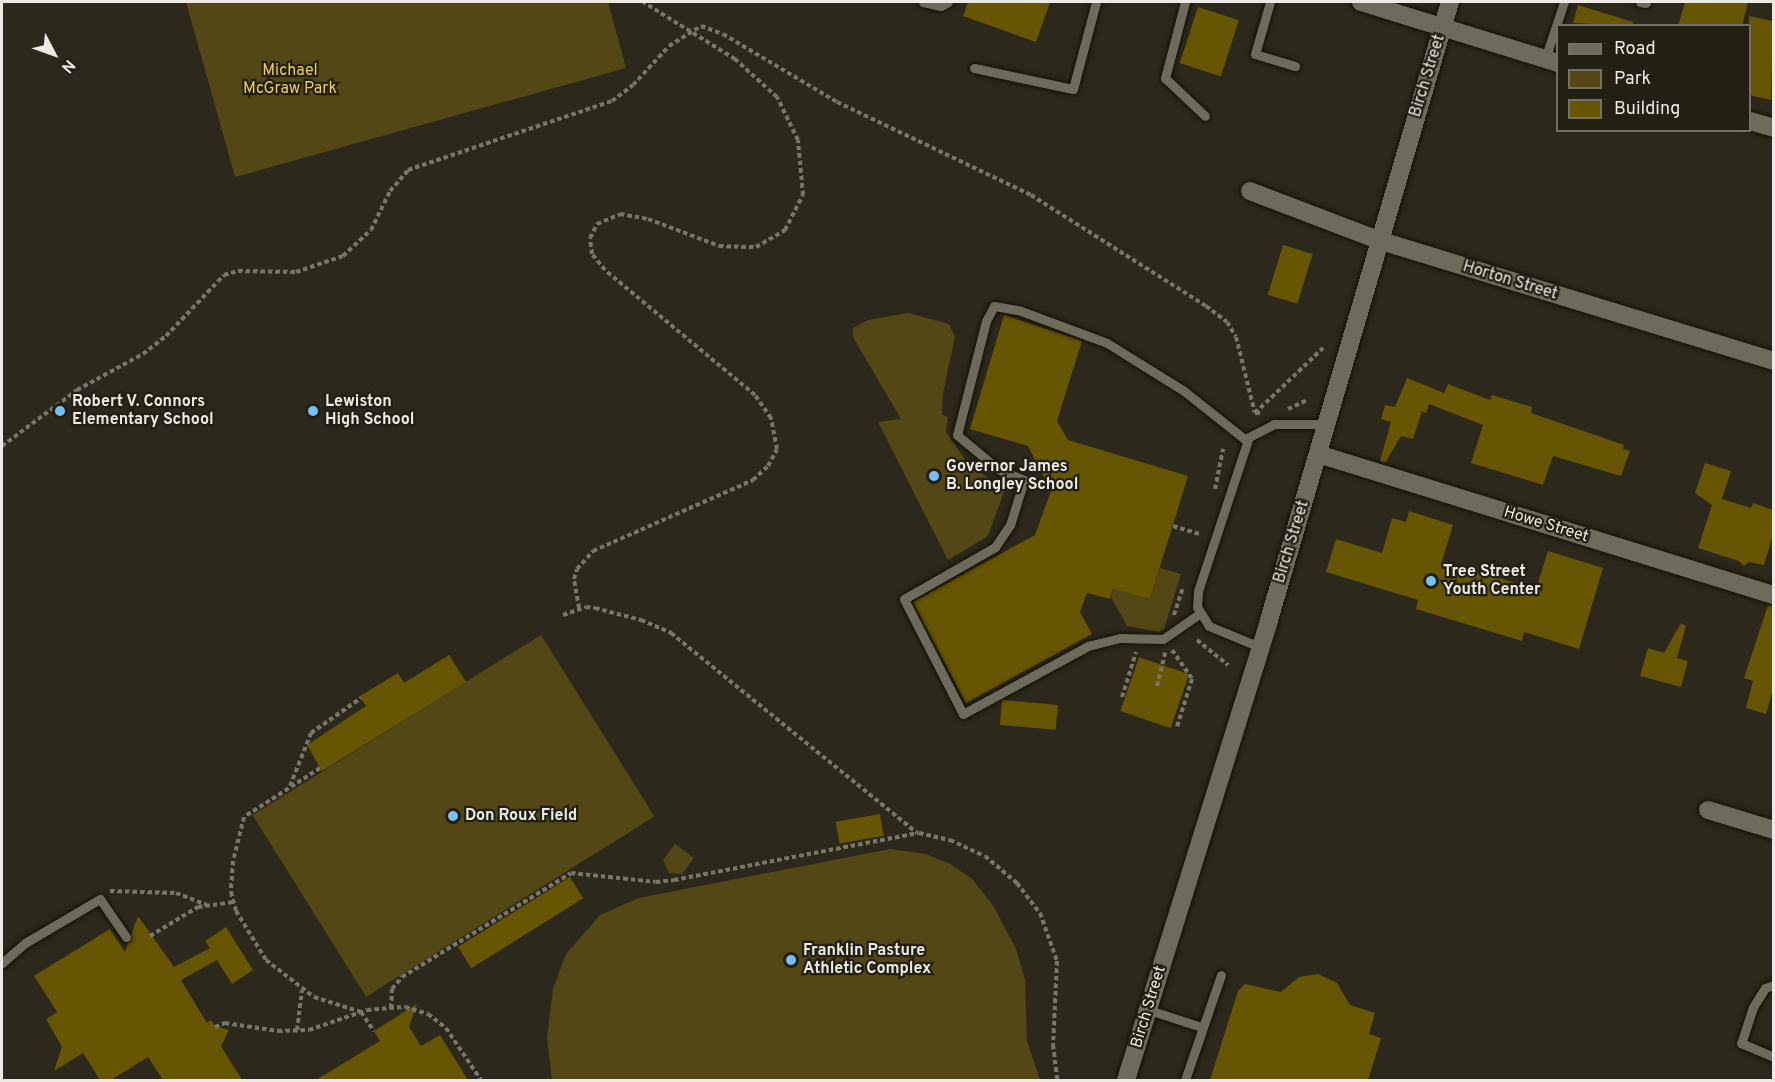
<!DOCTYPE html>
<style>
body{margin:0}
#map{position:relative;width:1775px;height:1082px;overflow:hidden;background:#2c291c;font-family:Overpass,sans-serif}
div>[style]{position:absolute}
[style*='--x']{left:calc(var(--x)*1px);top:calc(var(--y)*1px);width:calc(var(--w)*1px);rotate:calc(var(--a)*1deg)}
.green>*{inset:0;background:#534716;transform-origin:0 0}
.building>*{inset:0;background:#665502;transform-origin:0 0}
.path>*{height:4px;margin-top:-2px;transform-origin:0;background:repeating-linear-gradient(90deg,#79766b 0 4.5px,transparent 0 7.5px)}
.roads{filter:drop-shadow(0 0 2px #151106) drop-shadow(0 0 2px #151106)}
.service>*{height:9px;margin:-4.5px;padding:0 4.5px;transform-origin:4.5px;border-radius:4.5px;background:#6f6b5c}
.minor>*{height:18px;margin:-9px;padding:0 9px;transform-origin:9px;border-radius:9px;background:#6f6b5c}
.tertiary>*{height:18px;margin:-9px;padding:0 9px;transform-origin:9px;border-radius:9px;background:#6f6b5c}
.dots>*{width:16px;height:16px;translate:-50% -50%;box-sizing:border-box;border:3px solid #221f13;border-radius:50%}
span{translate:-50% -50%;white-space:nowrap;text-align:center;line-height:1.15;-webkit-text-stroke:4.5px #221f13;paint-order:stroke}
.park-label{font-size:16px;color:#eecf51}
.street-label{font-size:16px;color:#eceae2}
.poi-label{font-size:16px;color:#eceae2;font-weight:700}
.left{translate:0 -50%;text-align:left}
.frame{position:absolute;inset:0;border:3px solid #eceae2;pointer-events:none}
.legend{position:absolute;left:1556px;top:24px;width:195px;height:108px;box-sizing:border-box;background:#221f13;border:2px solid #737066;margin:0;padding:8px 10px;list-style:none;font-size:18px;color:#eceae2}
.legend li{display:flex;align-items:center;gap:12px;height:30px}
.legend b{width:30px;border:2px solid #737066}
.north{position:absolute;left:24px;top:24px;width:60px;height:60px;-webkit-text-stroke:4px #221f13;paint-order:stroke;rotate:131deg;font-size:16px;font-weight:700;line-height:24px;text-align:center;color:#eceae2}
.north::after{content:'';display:block;margin:auto;width:21px;height:27px;background:#eceae2;clip-path:polygon(50% 0,100% 100%,50% 72%,0 100%)}
</style>
<div id="map">
<div class="green">
<i style="clip-path:polygon(186px 2px,608px 2px,626px 68px,235px 177px)"></i>
<i style="clip-path:polygon(908px 313px,949px 324px,955px 337px,943px 393px,942px 415px,948px 417px,946px 432px,969px 465px,1005px 489px,988px 536px,948px 560px,878px 422px,901px 419px,853px 337px,853px 328px,868px 320px)"></i>
<i style="clip-path:polygon(1160px 568px,1181px 574px,1164px 629px,1159px 632px,1127px 626px,1111px 597px,1114px 589px,1150px 599px)"></i>
<i style="left:541px;top:635px;width:214px;height:340px;rotate:58deg"></i>
<i style="clip-path:polygon(675px 844px,694px 858px,682px 874px,669px 873px,663px 860px)"></i>
<i style="clip-path:polygon(890px 849px,926px 854px,950px 864px,972px 879px,994px 907px,1016px 949px,1025px 980px,1027px 1041px,1040px 1080px,552px 1080px,547px 1038px,553px 989px,566px 954px,600px 915px,639px 898px)"></i>
</div>
<div class="building">
<i style="clip-path:polygon(968px 2px,1050px 2px,1036px 42px,963px 16px)"></i>
<i style="clip-path:polygon(1685px 2px,1748px 2px,1742px 26px,1678px 26px)"></i>
<i style="clip-path:polygon(1578px 5px,1633px 22px,1632px 26px,1573px 23px)"></i>
<i style="left:1198px;top:7px;width:43px;height:59px;rotate:18deg"></i>
<i style="clip-path:polygon(1749px 16px,1773px 21px,1771px 100px,1749px 95px)"></i>
<i style="left:1283px;top:245px;width:31px;height:52px;rotate:17deg"></i>
<i style="clip-path:polygon(1004px 315px,1082px 341px,1057px 421px,1068px 440px,1188px 476px,1150px 599px,1113px 589px,1110px 599px,1087px 593px,1080px 612px,1092px 634px,966px 703px,913px 602px,1035px 535px,1051px 491px,1028px 446px,970px 429px)"></i>
<i style="clip-path:polygon(1407px 378px,1444px 393px,1448px 384px,1490px 400px,1492px 395px,1532px 407px,1531px 413px,1624px 445px,1623px 449px,1630px 451px,1621px 476px,1553px 456px,1543px 485px,1471px 463px,1483px 425px,1429px 404px,1426px 413px,1422px 411px,1413px 439px,1401px 436px,1385px 463px,1380px 461px,1391px 422px,1381px 419px,1385px 405px,1395px 407px)"></i>
<i style="clip-path:polygon(1705px 463px,1731px 471px,1722px 499px,1751px 508px,1753px 503px,1773px 510px,1773px 535px,1764px 565px,1749px 562px,1744px 566px,1739px 561px,1698px 548px,1712px 505px,1695px 493px)"></i>
<i style="clip-path:polygon(1409px 511px,1453px 525px,1442px 561px,1536px 589px,1548px 551px,1603px 568px,1579px 649px,1524px 632px,1522px 641px,1416px 609px,1418px 600px,1326px 572px,1336px 539px,1382px 553px,1392px 518px,1406px 522px)"></i>
<i style="clip-path:polygon(1768px 605px,1773px 606px,1773px 689px,1766px 714px,1746px 708px,1753px 681px,1744px 678px)"></i>
<i style="clip-path:polygon(1681px 623px,1686px 626px,1677px 658px,1688px 661px,1681px 687px,1640px 676px,1648px 648px,1664px 653px)"></i>
<i style="clip-path:polygon(449px 655px,466px 682px,322px 771px,307px 745px,366px 706px,360px 696px,398px 673px,404px 683px)"></i>
<i style="left:1139px;top:657px;width:53px;height:57px;rotate:19deg"></i>
<i style="left:1002px;top:700px;width:56px;height:25px;rotate:5deg"></i>
<i style="left:880px;top:814px;width:22px;height:45px;rotate:80deg"></i>
<i style="left:570px;top:877px;width:25px;height:132px;rotate:58deg"></i>
<i style="clip-path:polygon(138px 916px,174px 967px,210px 948px,205px 941px,226px 927px,253px 970px,232px 984px,217px 960px,181px 980px,207px 1023px,211px 1020px,215px 1026px,229px 1030px,221px 1046px,242px 1080px,163px 1080px,148px 1057px,111px 1080px,100px 1080px,83px 1053px,54px 1071px,62px 1047px,46px 1019px,57px 1012px,34px 976px,110px 929px,125px 952px)"></i>
<i style="clip-path:polygon(1318px 974px,1337px 983px,1350px 1005px,1375px 1013px,1369px 1034px,1381px 1038px,1368px 1080px,1210px 1080px,1238px 991px,1245px 984px,1281px 992px,1299px 977px)"></i>
<i style="clip-path:polygon(417px 1004px,409px 1027px,421px 1046px,440px 1035px,468px 1080px,316px 1080px,380px 1041px,374px 1031px)"></i>
</div>
<div class="path">
<i style="--x:1288;--y:409;--w:21;--a:-25"></i>
<i style="--x:1255;--y:413;--w:94;--a:-43.7"></i>
<i style="--x:2;--y:446;--w:94;--a:-36.7"></i>
<i style="--x:77;--y:390;--w:75;--a:-28.6"></i>
<i style="--x:143;--y:354;--w:29;--a:-38"></i>
<i style="--x:166;--y:336;--w:84;--a:-46.4"></i>
<i style="--x:224;--y:275;--w:15;--a:-16"></i>
<i style="--x:238;--y:271;--w:58;--a:1"></i>
<i style="--x:296;--y:272;--w:50;--a:-18.8"></i>
<i style="--x:343;--y:256;--w:38;--a:-43"></i>
<i style="--x:371;--y:230;--w:43;--a:-64"></i>
<i style="--x:390;--y:191;--w:28;--a:-49"></i>
<i style="--x:408;--y:170;--w:215;--a:-18.7"></i>
<i style="--x:612;--y:101;--w:26;--a:-37"></i>
<i style="--x:633;--y:85;--w:53;--a:-47.3"></i>
<i style="--x:669;--y:46;--w:38;--a:-32"></i>
<i style="--x:701;--y:26;--w:23;--a:20"></i>
<i style="--x:723;--y:34;--w:133;--a:30.8"></i>
<i style="--x:837;--y:102;--w:215;--a:25.6"></i>
<i style="--x:1031;--y:195;--w:207;--a:32.4"></i>
<i style="--x:1206;--y:306;--w:26;--a:37"></i>
<i style="--x:1227;--y:322;--w:17;--a:59"></i>
<i style="--x:1236;--y:337;--w:78;--a:76"></i>
<i style="--x:1255;--y:413;--w:8;--a:0"></i>
<i style="--x:1215;--y:489;--w:41;--a:-78.7"></i>
<i style="--x:1173;--y:526;--w:28;--a:17"></i>
<i style="--x:579;--y:608;--w:29;--a:-100"></i>
<i style="--x:574;--y:579;--w:10;--a:-73"></i>
<i style="--x:577;--y:569;--w:24;--a:-48"></i>
<i style="--x:593;--y:551;--w:175;--a:-23.9"></i>
<i style="--x:753;--y:480;--w:21;--a:-43"></i>
<i style="--x:768;--y:466;--w:19;--a:-62"></i>
<i style="--x:777;--y:449;--w:32;--a:-101"></i>
<i style="--x:771;--y:418;--w:28;--a:-125"></i>
<i style="--x:755;--y:395;--w:195;--a:-140.2"></i>
<i style="--x:605;--y:270;--w:21;--a:-129"></i>
<i style="--x:592;--y:254;--w:16;--a:-97"></i>
<i style="--x:590;--y:238;--w:16;--a:-63"></i>
<i style="--x:597;--y:224;--w:25;--a:-23"></i>
<i style="--x:620;--y:214;--w:28;--a:10"></i>
<i style="--x:648;--y:219;--w:76;--a:20.8"></i>
<i style="--x:719;--y:246;--w:37;--a:2"></i>
<i style="--x:756;--y:247;--w:34;--a:-30"></i>
<i style="--x:785;--y:230;--w:39;--a:-63"></i>
<i style="--x:803;--y:195;--w:55;--a:-95.2"></i>
<i style="--x:798;--y:140;--w:48;--a:-116"></i>
<i style="--x:777;--y:97;--w:57;--a:-137.9"></i>
<i style="--x:735;--y:59;--w:108;--a:-148.2"></i>
<i style="--x:563;--y:615;--w:24;--a:-19"></i>
<i style="--x:586;--y:607;--w:9;--a:6"></i>
<i style="--x:595;--y:608;--w:48;--a:14.6"></i>
<i style="--x:641;--y:620;--w:33;--a:23"></i>
<i style="--x:671;--y:633;--w:317;--a:39.1"></i>
<i style="--x:1174;--y:615;--w:28;--a:-72"></i>
<i style="--x:1197;--y:640;--w:40;--a:39"></i>
<i style="--x:1172;--y:650;--w:35;--a:55"></i>
<i style="--x:1192;--y:679;--w:50;--a:107.4"></i>
<i style="--x:1157;--y:686;--w:36;--a:-76"></i>
<i style="--x:1122;--y:697;--w:47;--a:-72.7"></i>
<i style="--x:320;--y:768;--w:90;--a:147.2"></i>
<i style="--x:244;--y:817;--w:45;--a:104"></i>
<i style="--x:233;--y:861;--w:31;--a:94"></i>
<i style="--x:231;--y:892;--w:20;--a:75"></i>
<i style="--x:236;--y:911;--w:57;--a:58.5"></i>
<i style="--x:266;--y:960;--w:61;--a:37.6"></i>
<i style="--x:314;--y:997;--w:49;--a:17.7"></i>
<i style="--x:361;--y:1012;--w:23;--a:56"></i>
<i style="--x:290;--y:786;--w:57;--a:-68.4"></i>
<i style="--x:311;--y:733;--w:61;--a:-35"></i>
<i style="--x:110;--y:891;--w:66;--a:1.7"></i>
<i style="--x:176;--y:893;--w:33;--a:21"></i>
<i style="--x:150;--y:936;--w:56;--a:-31.1"></i>
<i style="--x:198;--y:907;--w:35;--a:-8"></i>
<i style="--x:391;--y:1008;--w:19;--a:-87"></i>
<i style="--x:392;--y:989;--w:16;--a:-50"></i>
<i style="--x:402;--y:977;--w:198;--a:-31.6"></i>
<i style="--x:571;--y:873;--w:85;--a:6"></i>
<i style="--x:656;--y:882;--w:18;--a:-6"></i>
<i style="--x:674;--y:880;--w:249;--a:-10.9"></i>
<i style="--x:919;--y:833;--w:32;--a:13"></i>
<i style="--x:950;--y:840;--w:38;--a:25"></i>
<i style="--x:985;--y:856;--w:42;--a:40.2"></i>
<i style="--x:1017;--y:883;--w:38;--a:53"></i>
<i style="--x:1040;--y:913;--w:51;--a:70.5"></i>
<i style="--x:1057;--y:961;--w:84;--a:92.7"></i>
<i style="--x:1053;--y:1045;--w:35;--a:83"></i>
<i style="--x:215;--y:1027;--w:11;--a:-22"></i>
<i style="--x:225;--y:1023;--w:54;--a:8.6"></i>
<i style="--x:278;--y:1031;--w:31;--a:-2"></i>
<i style="--x:309;--y:1030;--w:61;--a:-19"></i>
<i style="--x:367;--y:1010;--w:38;--a:-5"></i>
<i style="--x:405;--y:1007;--w:24;--a:17"></i>
<i style="--x:428;--y:1014;--w:23;--a:38"></i>
<i style="--x:446;--y:1028;--w:63;--a:56.1"></i>
<i style="--x:297;--y:1030;--w:40;--a:-82.9"></i>
</div>
<div class="roads">
<div class="service">
<i style="--x:923;--y:2;--w:18;--a:13"></i>
<i style="--x:941;--y:6;--w:8;--a:-30"></i>
<i style="--x:1185;--y:2;--w:79;--a:104.7"></i>
<i style="--x:1165;--y:78;--w:55;--a:43.5"></i>
<i style="--x:1270;--y:2;--w:54;--a:106.1"></i>
<i style="--x:1255;--y:54;--w:42;--a:16.7"></i>
<i style="--x:1640;--y:2;--w:6;--a:9"></i>
<i style="--x:1545;--y:59;--w:60;--a:-71.6"></i>
<i style="--x:974;--y:68;--w:101;--a:12"></i>
<i style="--x:1073;--y:89;--w:90;--a:-75.2"></i>
<i style="--x:1199;--y:614;--w:44;--a:145.2"></i>
<i style="--x:1163;--y:639;--w:43;--a:-178.7"></i>
<i style="--x:1120;--y:638;--w:33;--a:166"></i>
<i style="--x:1088;--y:646;--w:142;--a:151.5"></i>
<i style="--x:963;--y:714;--w:129;--a:-117.2"></i>
<i style="--x:904;--y:599;--w:105;--a:-29.7"></i>
<i style="--x:995;--y:547;--w:27;--a:-56"></i>
<i style="--x:1010;--y:525;--w:47;--a:-72.7"></i>
<i style="--x:1024;--y:480;--w:28;--a:-157"></i>
<i style="--x:998;--y:469;--w:53;--a:-140.3"></i>
<i style="--x:957;--y:435;--w:118;--a:-75.7"></i>
<i style="--x:986;--y:321;--w:17;--a:-62"></i>
<i style="--x:994;--y:306;--w:27;--a:10"></i>
<i style="--x:1021;--y:311;--w:92;--a:20.4"></i>
<i style="--x:1107;--y:343;--w:91;--a:31.9"></i>
<i style="--x:1184;--y:391;--w:80;--a:38.4"></i>
<i style="--x:1260;--y:647;--w:55;--a:-157.6"></i>
<i style="--x:1209;--y:626;--w:22;--a:-122"></i>
<i style="--x:1197;--y:607;--w:16;--a:-86"></i>
<i style="--x:1198;--y:591;--w:162;--a:-71.7"></i>
<i style="--x:1249;--y:437;--w:28;--a:-27"></i>
<i style="--x:1274;--y:424;--w:52;--a:0"></i>
<i style="--x:2;--y:963;--w:30;--a:-41"></i>
<i style="--x:25;--y:943;--w:87;--a:-30.4"></i>
<i style="--x:100;--y:899;--w:46;--a:55.6"></i>
<i style="--x:1774;--y:985;--w:9;--a:162"></i>
<i style="--x:1765;--y:988;--w:22;--a:122"></i>
<i style="--x:1753;--y:1007;--w:38;--a:108"></i>
<i style="--x:1741;--y:1043;--w:36;--a:23"></i>
<i style="--x:1149;--y:1010;--w:55;--a:18.1"></i>
<i style="--x:1185;--y:1080;--w:111;--a:-71.1"></i>
</div>
<div class="minor">
<i style="--x:1250;--y:191;--w:137;--a:20.9"></i>
<i style="--x:1378;--y:240;--w:414;--a:17"></i>
<i style="--x:1318;--y:454;--w:477;--a:17.2"></i>
<i style="--x:1708;--y:810;--w:69;--a:16.9"></i>
</div>
<div class="tertiary">
<i style="--x:1361;--y:2;--w:206;--a:17.2"></i>
<i style="--x:1750;--y:121;--w:25;--a:16"></i>
<i style="--x:1126;--y:1080;--w:482;--a:-72.7"></i>
<i style="--x:1269;--y:620;--w:644;--a:-73.68"></i>
</div>
</div>
<div class="dots">
<i style="left:60px;top:411px;background:#75c0f6"></i>
<i style="left:313px;top:411px;background:#75c0f6"></i>
<i style="left:934px;top:476px;background:#75c0f6"></i>
<i style="left:1431px;top:581px;background:#75c0f6"></i>
<i style="left:453px;top:816px;background:#75c0f6"></i>
<i style="left:791px;top:960px;background:#75c0f6"></i>
</div>
<div class="park-label">
<span style="left:290px;top:80px">Michael<br>McGraw Park</span>
</div>
<div class="street-label">
<span style="left:1428px;top:76px;rotate:-73deg">Birch Street</span>
<span style="left:1510px;top:281px;rotate:17deg">Horton Street</span>
<span style="left:1546px;top:525px;rotate:17deg">Howe Street</span>
<span style="left:1292px;top:542px;rotate:-73deg">Birch Street</span>
<span style="left:1149px;top:1007px;rotate:-73deg">Birch Street</span>
</div>
<div class="poi-label">
<span class="left" style="left:72px;top:411px">Robert V. Connors<br>Elementary School</span>
<span class="left" style="left:325px;top:411px">Lewiston<br>High School</span>
<span class="left" style="left:946px;top:476px">Governor James<br>B. Longley School</span>
<span class="left" style="left:1443px;top:581px">Tree Street<br>Youth Center</span>
<span class="left" style="left:465px;top:816px">Don Roux Field</span>
<span class="left" style="left:803px;top:960px">Franklin Pasture<br>Athletic Complex</span>
</div>
<div class="frame"></div>
<ul class="legend">
<li><b style="height:8px;background:#6f6b5c"></b>Road</li>
<li><b style="height:16px;background:#534716"></b>Park</li>
<li><b style="height:16px;background:#665502"></b>Building</li>
</ul>
<div class="north">N</div>
</div>
